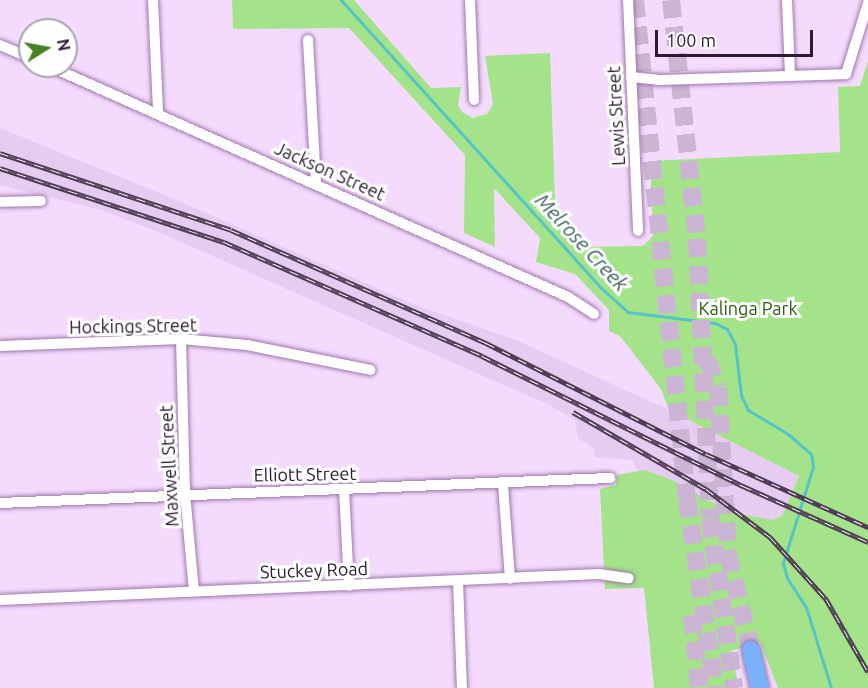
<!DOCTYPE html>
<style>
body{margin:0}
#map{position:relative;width:868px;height:688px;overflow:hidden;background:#f4dbfd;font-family:Ubuntu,sans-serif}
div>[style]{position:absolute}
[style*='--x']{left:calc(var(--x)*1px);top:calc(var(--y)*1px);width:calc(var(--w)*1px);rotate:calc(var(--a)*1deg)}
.built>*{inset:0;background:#e6ccf0}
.green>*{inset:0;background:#a4e38a}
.stream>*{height:3px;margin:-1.5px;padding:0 1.5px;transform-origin:1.5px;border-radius:1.5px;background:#56c5c7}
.motorway-tunnel>*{height:18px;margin-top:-9px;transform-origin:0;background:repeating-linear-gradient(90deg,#ccb5d4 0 18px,transparent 0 27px)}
.roads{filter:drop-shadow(0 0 2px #9e78ac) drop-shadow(0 0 2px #9e78ac)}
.minor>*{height:10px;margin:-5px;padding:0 5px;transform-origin:5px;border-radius:5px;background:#fff}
.motorway>*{height:18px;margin:-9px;padding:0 9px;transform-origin:9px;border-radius:9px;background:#7bb0fb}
.rail>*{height:5px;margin-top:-2.5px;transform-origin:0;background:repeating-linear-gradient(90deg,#fff 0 9px,#4e3d54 0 18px);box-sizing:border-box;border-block:2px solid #4e3d54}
span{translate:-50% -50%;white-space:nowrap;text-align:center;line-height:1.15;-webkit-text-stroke:6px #fff;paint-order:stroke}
.street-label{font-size:18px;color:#2a1b2f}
.park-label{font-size:18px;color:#2b5c0d}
.water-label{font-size:20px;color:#3d5f5f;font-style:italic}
.north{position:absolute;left:18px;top:18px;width:60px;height:60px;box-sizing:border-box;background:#fff;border:2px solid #aaa4ac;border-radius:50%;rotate:79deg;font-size:16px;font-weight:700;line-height:24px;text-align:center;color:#2a1b2f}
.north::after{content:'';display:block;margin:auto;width:21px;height:27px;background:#458322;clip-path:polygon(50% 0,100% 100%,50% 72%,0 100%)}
.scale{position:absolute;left:655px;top:30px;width:158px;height:27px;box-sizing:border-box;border:3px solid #2a1b2f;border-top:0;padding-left:8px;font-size:18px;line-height:21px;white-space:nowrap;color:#2a1b2f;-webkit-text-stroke:4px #fff;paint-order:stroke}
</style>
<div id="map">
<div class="built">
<i style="clip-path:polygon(0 128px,179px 201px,418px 306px,516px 340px,669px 410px,799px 476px,782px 516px,772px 520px,727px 511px,675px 481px,638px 470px,632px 460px,595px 457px,594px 449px,578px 438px,575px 420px,549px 405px,156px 231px,98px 209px,0 185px)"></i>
</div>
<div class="green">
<i style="clip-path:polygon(232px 0,354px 0,431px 88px,461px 87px,458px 105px,462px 112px,473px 118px,487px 114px,493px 104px,485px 56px,550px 53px,555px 202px,584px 247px,643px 246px,653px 236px,650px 161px,840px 152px,838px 87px,860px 86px,868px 61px,868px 688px,778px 688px,760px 642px,731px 651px,739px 688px,654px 688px,644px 588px,605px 589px,600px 489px,616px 485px,617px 475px,645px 470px,675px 481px,727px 511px,772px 520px,782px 516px,799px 476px,669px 410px,661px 389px,620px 336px,609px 331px,609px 310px,575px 274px,536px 262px,540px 238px,494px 188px,495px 247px,464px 233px,465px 155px,349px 28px,233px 29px)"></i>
</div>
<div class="stream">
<i style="--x:341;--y:0;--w:387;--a:47.9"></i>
<i style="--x:600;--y:287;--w:38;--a:42"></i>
<i style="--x:628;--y:312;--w:88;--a:7.2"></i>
<i style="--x:715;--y:323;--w:13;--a:27"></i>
<i style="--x:727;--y:329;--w:17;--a:62"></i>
<i style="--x:735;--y:344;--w:51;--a:83.3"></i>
<i style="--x:741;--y:395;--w:17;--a:65"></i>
<i style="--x:748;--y:410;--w:47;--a:31"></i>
<i style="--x:788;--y:434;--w:30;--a:41"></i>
<i style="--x:811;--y:454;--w:13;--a:81"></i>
<i style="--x:813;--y:467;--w:101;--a:107.4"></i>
<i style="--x:783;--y:563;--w:16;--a:75"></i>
<i style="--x:787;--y:578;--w:35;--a:57"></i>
<i style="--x:806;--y:607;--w:85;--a:72.8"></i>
</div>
<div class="motorway-tunnel">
<i style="--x:635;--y:0;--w:502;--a:84.05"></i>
<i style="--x:687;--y:499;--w:191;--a:81.6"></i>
<i style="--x:671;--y:0;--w:240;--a:83.8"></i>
<i style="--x:697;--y:239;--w:280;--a:87.3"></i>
<i style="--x:710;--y:519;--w:171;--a:81.9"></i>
<i style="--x:707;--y:360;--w:30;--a:69"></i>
<i style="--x:718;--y:388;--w:166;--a:86.6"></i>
<i style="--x:728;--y:554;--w:99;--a:76.5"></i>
<i style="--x:692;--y:615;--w:73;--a:84.5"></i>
</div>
<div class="roads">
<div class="minor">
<i style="--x:153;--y:0;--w:112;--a:87.4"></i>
<i style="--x:470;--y:0;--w:100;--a:87.7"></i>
<i style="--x:628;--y:0;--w:231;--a:87.5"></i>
<i style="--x:787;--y:0;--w:76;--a:87.7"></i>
<i style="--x:308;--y:40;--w:143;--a:86.8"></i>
<i style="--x:0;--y:45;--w:33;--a:23"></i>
<i style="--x:49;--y:66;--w:568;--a:23.99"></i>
<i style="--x:568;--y:297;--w:31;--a:33"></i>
<i style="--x:631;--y:77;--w:27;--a:6"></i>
<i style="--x:658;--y:80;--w:188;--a:-1.8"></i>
<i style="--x:846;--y:74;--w:74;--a:-72.8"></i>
<i style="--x:0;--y:202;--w:41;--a:-1.4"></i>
<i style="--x:181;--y:339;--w:154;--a:88.5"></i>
<i style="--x:185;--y:493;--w:98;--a:84.8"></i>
<i style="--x:0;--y:346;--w:181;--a:-2.2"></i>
<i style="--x:181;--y:339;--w:66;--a:5.2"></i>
<i style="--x:247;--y:345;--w:126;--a:11.4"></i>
<i style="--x:503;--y:484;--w:95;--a:85.8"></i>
<i style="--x:344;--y:490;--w:96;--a:87"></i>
<i style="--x:0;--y:503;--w:611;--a:-2.35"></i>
<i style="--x:458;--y:581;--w:107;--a:87.9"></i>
<i style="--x:0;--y:600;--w:600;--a:-2.49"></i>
<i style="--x:599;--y:574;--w:30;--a:8"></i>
</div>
<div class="motorway">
<i style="--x:751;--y:650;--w:39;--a:77"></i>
</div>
</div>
<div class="rail">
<i style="--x:0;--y:153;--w:243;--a:18.4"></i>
<i style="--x:231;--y:230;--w:279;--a:23.9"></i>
<i style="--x:486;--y:343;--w:246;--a:26.8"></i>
<i style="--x:706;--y:454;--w:178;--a:24.3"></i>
<i style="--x:0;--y:168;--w:236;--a:18.3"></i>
<i style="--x:224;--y:242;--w:282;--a:23.8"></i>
<i style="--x:482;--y:356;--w:292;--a:26.5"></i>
<i style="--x:743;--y:486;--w:137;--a:24.1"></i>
<i style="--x:573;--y:412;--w:154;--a:30.1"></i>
<i style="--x:706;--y:489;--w:80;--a:36.9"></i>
<i style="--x:770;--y:537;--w:84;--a:47.9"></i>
<i style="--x:826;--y:599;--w:84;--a:60.1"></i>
</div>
<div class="street-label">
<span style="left:616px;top:116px;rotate:-93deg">Lewis Street</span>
<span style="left:330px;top:171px;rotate:24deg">Jackson Street</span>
<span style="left:133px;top:326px;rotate:-1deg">Hockings Street</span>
<span style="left:169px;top:466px;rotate:-93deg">Maxwell Street</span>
<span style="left:305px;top:474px;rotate:-1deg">Elliott Street</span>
<span style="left:314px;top:570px;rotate:-2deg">Stuckey Road</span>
</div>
<div class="park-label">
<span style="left:748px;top:308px">Kalinga Park</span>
</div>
<div class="water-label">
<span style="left:582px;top:242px;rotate:47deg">Melrose Creek</span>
</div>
<div class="north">N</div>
<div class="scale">100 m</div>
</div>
